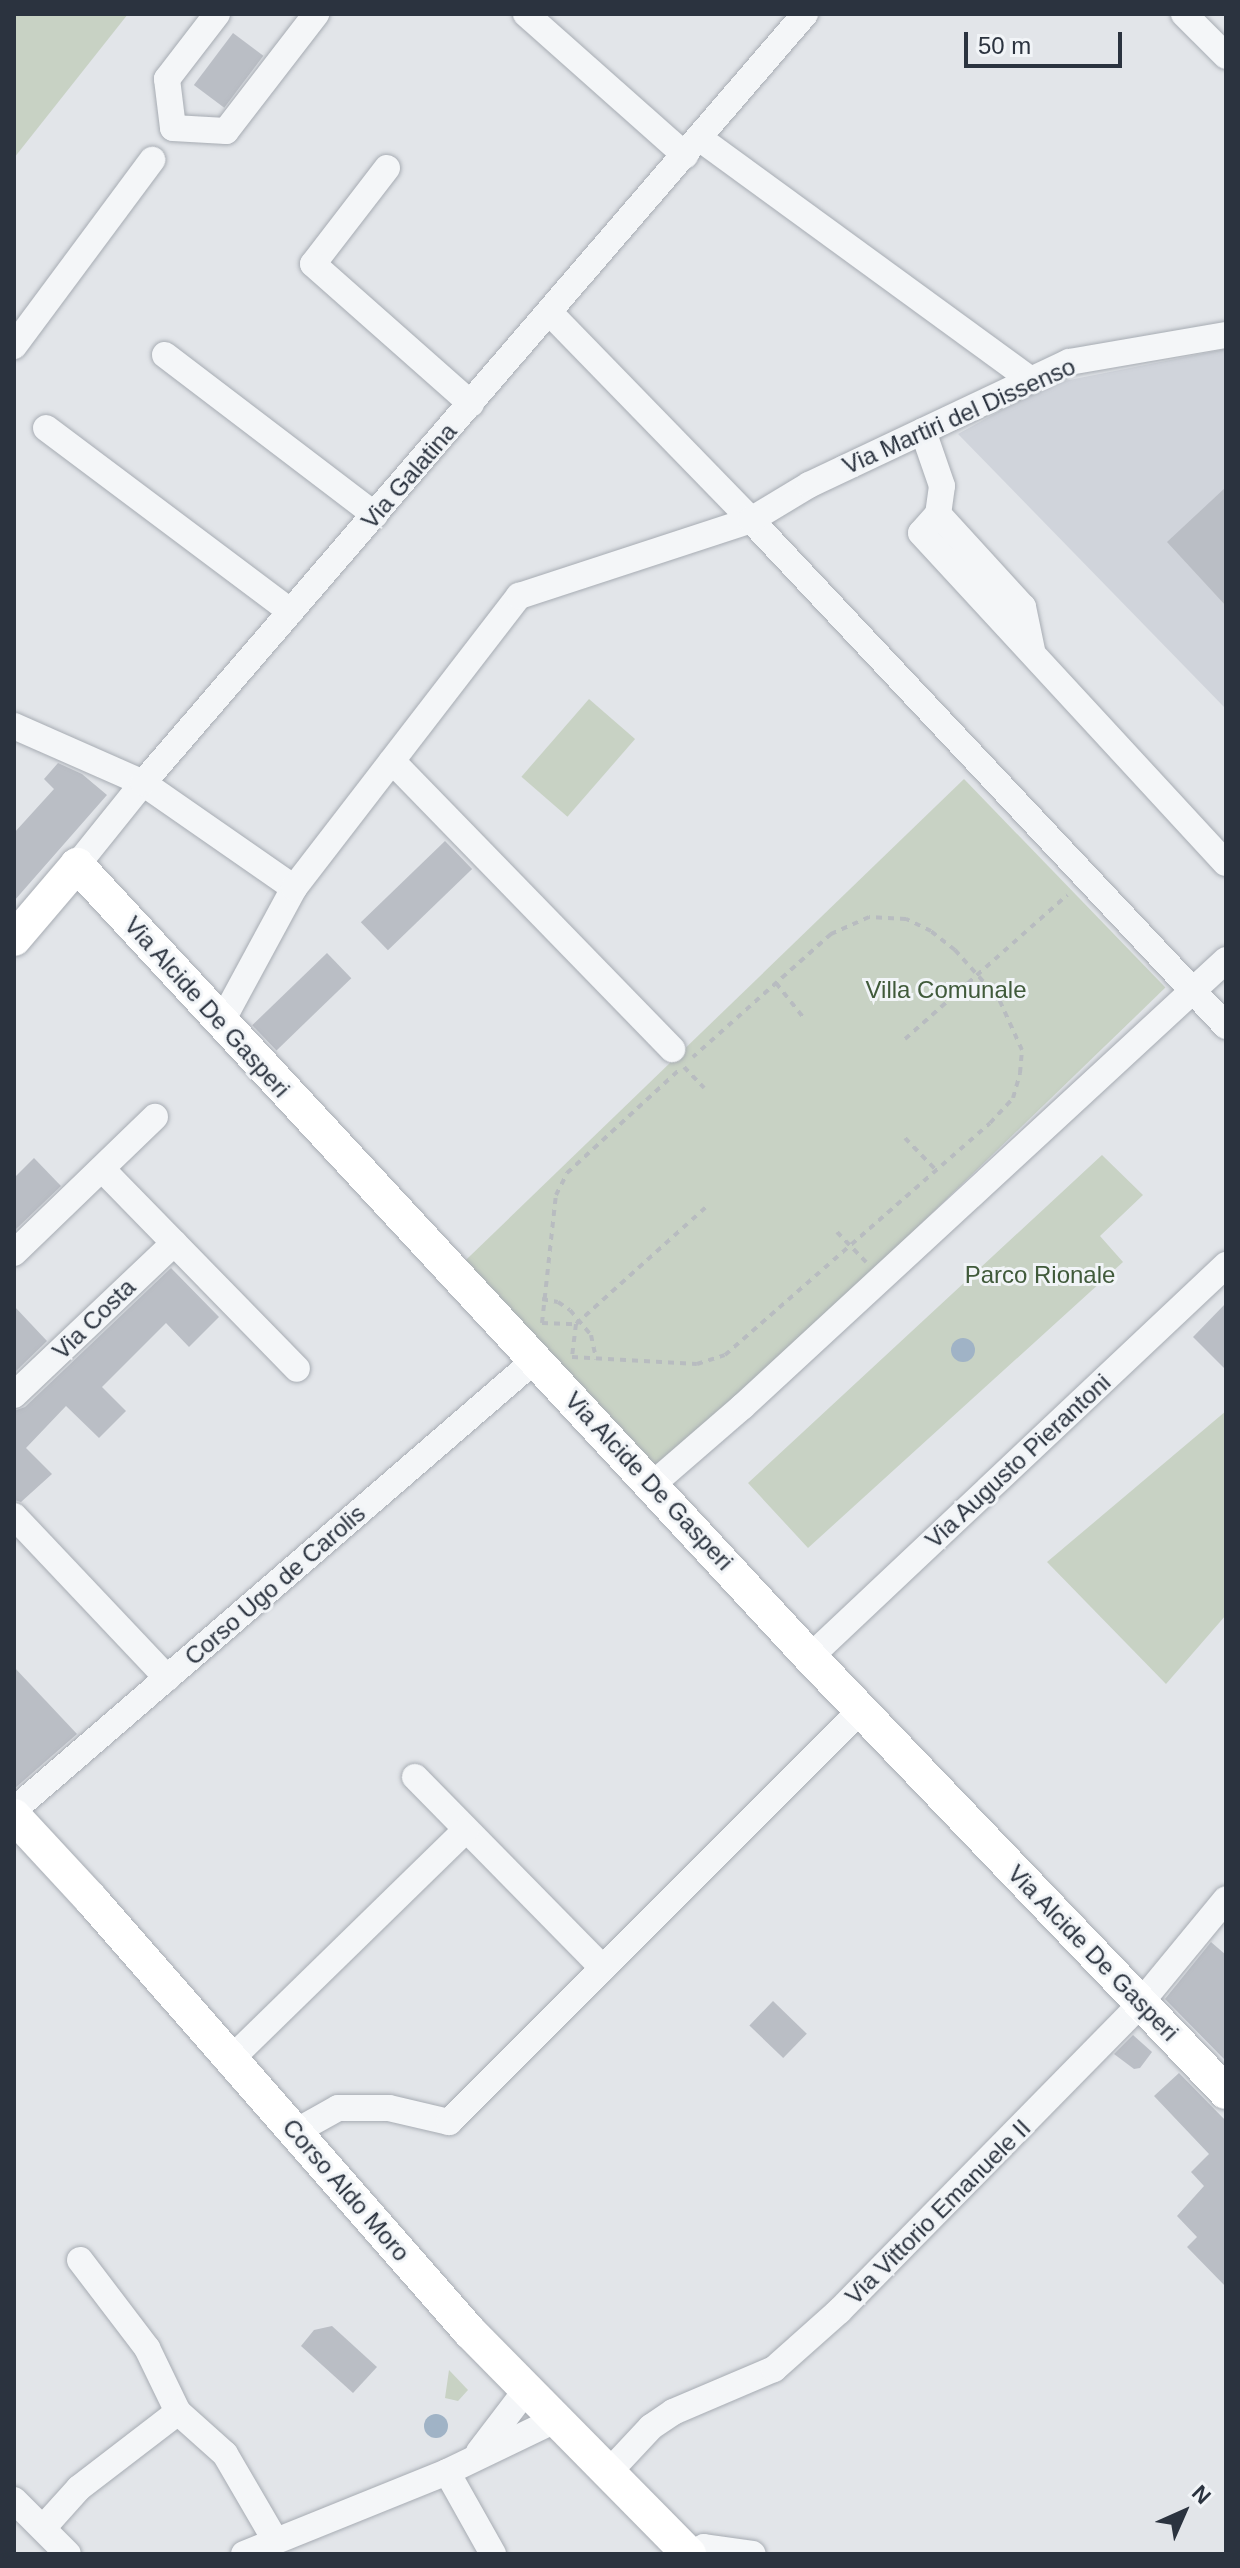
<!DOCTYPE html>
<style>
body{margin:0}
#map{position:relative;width:1240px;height:2568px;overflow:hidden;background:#e2e5e9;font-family:Helvetica,sans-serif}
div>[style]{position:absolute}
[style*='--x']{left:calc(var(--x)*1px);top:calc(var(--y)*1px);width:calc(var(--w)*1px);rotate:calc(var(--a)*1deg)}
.built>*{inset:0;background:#d0d4db}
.green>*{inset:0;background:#c8d2c4;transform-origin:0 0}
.water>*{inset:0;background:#a0b3c6}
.round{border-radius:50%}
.building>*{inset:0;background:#babec5;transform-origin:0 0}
.path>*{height:4px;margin-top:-2px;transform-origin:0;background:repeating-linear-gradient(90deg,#b8bcc0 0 6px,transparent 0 12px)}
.roads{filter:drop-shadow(0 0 2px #a7acb3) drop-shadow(0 0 2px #a7acb3)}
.minor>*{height:26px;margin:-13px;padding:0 13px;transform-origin:13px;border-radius:13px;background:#f4f6f8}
.major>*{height:34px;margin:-17px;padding:0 17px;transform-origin:17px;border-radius:17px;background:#fff}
span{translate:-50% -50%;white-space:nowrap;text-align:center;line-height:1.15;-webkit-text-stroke:6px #f1f4f7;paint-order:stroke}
.street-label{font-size:24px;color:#2b333f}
.park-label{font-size:24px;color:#405a3a}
.frame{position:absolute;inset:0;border:16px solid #2b333f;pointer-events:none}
.north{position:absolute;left:1144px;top:2472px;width:80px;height:80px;-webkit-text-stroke:6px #f1f4f7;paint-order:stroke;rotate:45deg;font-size:22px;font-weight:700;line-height:32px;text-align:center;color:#2b333f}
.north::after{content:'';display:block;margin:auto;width:28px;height:36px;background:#2b333f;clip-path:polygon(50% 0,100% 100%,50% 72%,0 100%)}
.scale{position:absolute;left:964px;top:32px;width:158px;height:36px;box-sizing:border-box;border:4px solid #2b333f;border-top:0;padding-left:10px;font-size:24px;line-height:28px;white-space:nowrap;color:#2b333f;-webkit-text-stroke:6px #f1f4f7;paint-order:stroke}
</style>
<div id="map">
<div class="built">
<i style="clip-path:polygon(1226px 349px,1226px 709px,958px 434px,1049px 384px)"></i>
</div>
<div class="green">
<i style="clip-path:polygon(14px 14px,128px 14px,14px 158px)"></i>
<i style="left:589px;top:699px;width:61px;height:103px;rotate:41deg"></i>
<i style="left:964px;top:779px;width:290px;height:699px;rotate:46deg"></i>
<i style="clip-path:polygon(1102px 1155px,1143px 1195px,1100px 1236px,1123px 1262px,808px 1548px,748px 1483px)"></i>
<i style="clip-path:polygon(1226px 1411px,1226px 1615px,1166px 1684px,1047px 1562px)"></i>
<i style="clip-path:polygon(449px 2370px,468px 2390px,458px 2401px,445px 2398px)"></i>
</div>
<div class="water">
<i class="round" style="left:951px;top:1338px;width:24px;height:24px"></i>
<i class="round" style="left:424px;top:2414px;width:24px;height:24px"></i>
</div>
<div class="building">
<i style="left:233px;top:33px;width:38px;height:65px;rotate:37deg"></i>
<i style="clip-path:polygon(1226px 487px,1226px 606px,1167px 542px)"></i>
<i style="clip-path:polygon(58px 763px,82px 774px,107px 795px,14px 901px,14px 833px,54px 789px,44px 779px)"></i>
<i style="left:445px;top:841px;width:39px;height:117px;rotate:46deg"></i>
<i style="left:327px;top:953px;width:35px;height:104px;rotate:46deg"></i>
<i style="clip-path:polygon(34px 1158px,61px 1186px,14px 1231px,14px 1178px)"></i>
<i style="clip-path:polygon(171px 1268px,219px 1317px,189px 1347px,166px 1323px,102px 1387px,126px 1411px,99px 1438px,66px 1406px,26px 1448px,52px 1474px,21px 1502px,14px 1500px,14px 1411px,25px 1407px)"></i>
<i style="clip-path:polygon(1226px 1303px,1226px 1370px,1193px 1337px)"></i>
<i style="clip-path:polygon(14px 1306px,47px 1341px,14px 1373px)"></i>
<i style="clip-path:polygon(14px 1667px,77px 1734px,14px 1789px)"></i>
<i style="clip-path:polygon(1211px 1942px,1226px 1955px,1226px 2061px,1165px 1999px)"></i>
<i style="left:773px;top:2001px;width:47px;height:34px;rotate:44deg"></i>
<i style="clip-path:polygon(1133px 2035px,1152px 2052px,1140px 2068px,1134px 2069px,1114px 2054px)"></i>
<i style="clip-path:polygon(1179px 2073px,1226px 2121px,1226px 2287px,1187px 2247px,1197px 2237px,1177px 2216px,1204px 2186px,1191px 2172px,1209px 2154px,1154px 2096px)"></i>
<i style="clip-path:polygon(332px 2326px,377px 2367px,353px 2393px,301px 2346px,314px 2330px)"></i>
</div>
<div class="path">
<i style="--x:776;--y:983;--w:43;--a:51.5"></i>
<i style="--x:905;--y:1039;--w:217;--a:-41.6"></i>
<i style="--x:684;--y:1067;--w:29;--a:46"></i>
<i style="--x:905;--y:1138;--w:45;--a:45.9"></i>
<i style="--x:837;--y:1232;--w:42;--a:46"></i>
<i style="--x:542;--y:1299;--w:16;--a:11"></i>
<i style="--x:558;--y:1302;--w:14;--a:34"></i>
<i style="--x:570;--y:1310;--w:33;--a:50"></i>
<i style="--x:591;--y:1335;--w:25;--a:78"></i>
<i style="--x:542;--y:1323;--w:129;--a:-83.8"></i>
<i style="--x:556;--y:1195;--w:25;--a:-63"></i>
<i style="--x:567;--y:1173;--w:151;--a:-42.6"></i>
<i style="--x:542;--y:1323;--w:34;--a:2"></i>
<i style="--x:576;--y:1324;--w:33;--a:97"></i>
<i style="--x:576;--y:1324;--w:175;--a:-42"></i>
<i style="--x:572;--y:1357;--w:125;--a:3.2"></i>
<i style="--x:697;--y:1364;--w:29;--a:-18"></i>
<i style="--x:725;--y:1355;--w:352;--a:-41.2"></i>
<i style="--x:990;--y:1123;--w:34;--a:-47"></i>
<i style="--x:1013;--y:1098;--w:26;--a:-74"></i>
<i style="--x:1020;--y:1073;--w:23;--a:-85"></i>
<i style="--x:1022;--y:1050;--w:56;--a:-114.3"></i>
<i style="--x:999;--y:999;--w:66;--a:-131.9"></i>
<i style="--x:955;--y:950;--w:31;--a:-142"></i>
<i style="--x:931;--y:931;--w:28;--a:-154"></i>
<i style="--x:906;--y:919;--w:37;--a:-177"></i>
<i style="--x:869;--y:917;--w:42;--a:155.9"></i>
<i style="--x:831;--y:934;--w:185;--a:138.3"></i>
</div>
<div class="roads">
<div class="minor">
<i style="--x:217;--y:14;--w:82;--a:127.6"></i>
<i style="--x:167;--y:79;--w:49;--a:83"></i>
<i style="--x:173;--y:128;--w:53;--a:3.2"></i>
<i style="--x:226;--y:131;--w:148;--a:-52.4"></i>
<i style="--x:526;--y:14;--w:213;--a:41.6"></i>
<i style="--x:1184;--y:14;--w:59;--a:45"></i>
<i style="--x:699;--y:138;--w:411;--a:36.1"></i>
<i style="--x:387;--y:168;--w:121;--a:127.6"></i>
<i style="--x:313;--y:264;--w:211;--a:41.5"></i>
<i style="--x:550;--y:313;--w:289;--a:45.8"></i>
<i style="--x:751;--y:520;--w:694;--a:46.81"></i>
<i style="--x:14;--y:346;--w:232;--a:-53.4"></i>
<i style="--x:165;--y:355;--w:264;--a:37.3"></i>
<i style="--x:46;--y:428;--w:306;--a:36.9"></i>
<i style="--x:923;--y:431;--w:58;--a:70.9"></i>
<i style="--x:942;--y:486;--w:28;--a:98"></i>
<i style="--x:938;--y:514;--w:25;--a:132"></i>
<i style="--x:921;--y:533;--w:449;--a:47.3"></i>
<i style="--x:938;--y:514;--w:126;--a:47.6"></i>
<i style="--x:1023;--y:607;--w:44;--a:78.2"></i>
<i style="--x:14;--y:726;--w:141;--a:23.8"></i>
<i style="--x:143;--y:783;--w:184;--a:34.8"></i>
<i style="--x:392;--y:761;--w:402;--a:45.8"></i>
<i style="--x:77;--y:865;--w:105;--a:-51.2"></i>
<i style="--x:143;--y:783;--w:1015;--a:-49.28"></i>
<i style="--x:221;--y:1023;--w:153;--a:-61.6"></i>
<i style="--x:294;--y:888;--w:369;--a:-52.4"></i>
<i style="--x:519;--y:596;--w:244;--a:-18.1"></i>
<i style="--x:751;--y:520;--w:68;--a:-31.1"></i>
<i style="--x:809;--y:485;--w:288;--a:-25.3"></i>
<i style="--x:1069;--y:362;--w:159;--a:-9.8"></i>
<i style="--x:102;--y:1169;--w:279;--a:45.7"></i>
<i style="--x:14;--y:1253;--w:196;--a:-44"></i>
<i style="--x:14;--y:1395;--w:221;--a:-43.5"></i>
<i style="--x:653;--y:1484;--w:118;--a:-40.9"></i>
<i style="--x:742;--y:1407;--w:659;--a:-42.72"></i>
<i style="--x:14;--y:1516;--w:223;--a:46.6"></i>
<i style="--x:810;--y:1657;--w:572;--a:-43.3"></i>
<i style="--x:415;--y:1777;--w:268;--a:45.5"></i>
<i style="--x:14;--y:1810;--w:688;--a:-40.82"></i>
<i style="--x:231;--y:2059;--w:328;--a:-44.3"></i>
<i style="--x:295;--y:2132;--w:49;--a:-29.2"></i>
<i style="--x:338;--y:2108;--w:51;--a:0"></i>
<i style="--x:389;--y:2108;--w:62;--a:13.1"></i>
<i style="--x:449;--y:2122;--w:584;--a:-45"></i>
<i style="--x:80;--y:2260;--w:111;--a:52.7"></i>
<i style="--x:147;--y:2348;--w:71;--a:64.2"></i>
<i style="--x:479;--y:2452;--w:79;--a:-52.7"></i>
<i style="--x:447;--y:2472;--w:94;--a:60.7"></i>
<i style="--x:608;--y:2473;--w:63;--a:-46.9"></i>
<i style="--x:651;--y:2427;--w:27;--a:-34"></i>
<i style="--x:673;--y:2412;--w:110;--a:-23.1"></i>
<i style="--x:774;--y:2369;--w:87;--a:-41.7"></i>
<i style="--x:839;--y:2311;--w:419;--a:-45.5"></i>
<i style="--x:1133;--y:2012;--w:146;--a:-50.5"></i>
<i style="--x:14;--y:2500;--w:76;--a:45"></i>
<i style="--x:43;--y:2528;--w:54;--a:-48"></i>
<i style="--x:79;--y:2488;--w:125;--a:-37.5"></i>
<i style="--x:178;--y:2412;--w:63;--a:41.8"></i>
<i style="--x:225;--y:2454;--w:99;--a:59.8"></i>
<i style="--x:244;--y:2554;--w:219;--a:-22"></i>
<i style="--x:447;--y:2472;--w:120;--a:-25.7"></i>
<i style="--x:694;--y:2554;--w:12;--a:-35"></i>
<i style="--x:704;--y:2547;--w:49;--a:8.1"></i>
</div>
<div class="major">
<i style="--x:14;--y:939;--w:97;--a:-49.6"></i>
<i style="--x:77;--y:865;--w:1079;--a:47.22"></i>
<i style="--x:810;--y:1657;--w:602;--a:46.28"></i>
<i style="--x:14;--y:1816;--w:112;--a:47.2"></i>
<i style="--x:90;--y:1898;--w:577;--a:48.8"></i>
<i style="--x:470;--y:2332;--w:312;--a:45.4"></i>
</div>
</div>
<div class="street-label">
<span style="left:959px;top:416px;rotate:-24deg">Via Martiri del Dissenso</span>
<span style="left:409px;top:476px;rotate:-49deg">Via Galatina</span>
<span style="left:207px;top:1007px;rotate:48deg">Via Alcide De Gasperi</span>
<span style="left:94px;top:1319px;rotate:-44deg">Via Costa</span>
<span style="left:1018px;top:1461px;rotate:-43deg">Via Augusto Pierantoni</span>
<span style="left:649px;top:1481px;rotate:47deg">Via Alcide De Gasperi</span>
<span style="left:275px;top:1585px;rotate:-41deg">Corso Ugo de Carolis</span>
<span style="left:1093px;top:1953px;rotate:46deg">Via Alcide De Gasperi</span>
<span style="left:346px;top:2190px;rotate:49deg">Corso Aldo Moro</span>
<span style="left:938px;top:2212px;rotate:-45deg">Via Vittorio Emanuele II</span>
</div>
<div class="park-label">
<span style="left:946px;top:990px">Villa Comunale</span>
<span style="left:1040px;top:1275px">Parco Rionale</span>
</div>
<div class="frame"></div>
<div class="north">N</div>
<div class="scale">50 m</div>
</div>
